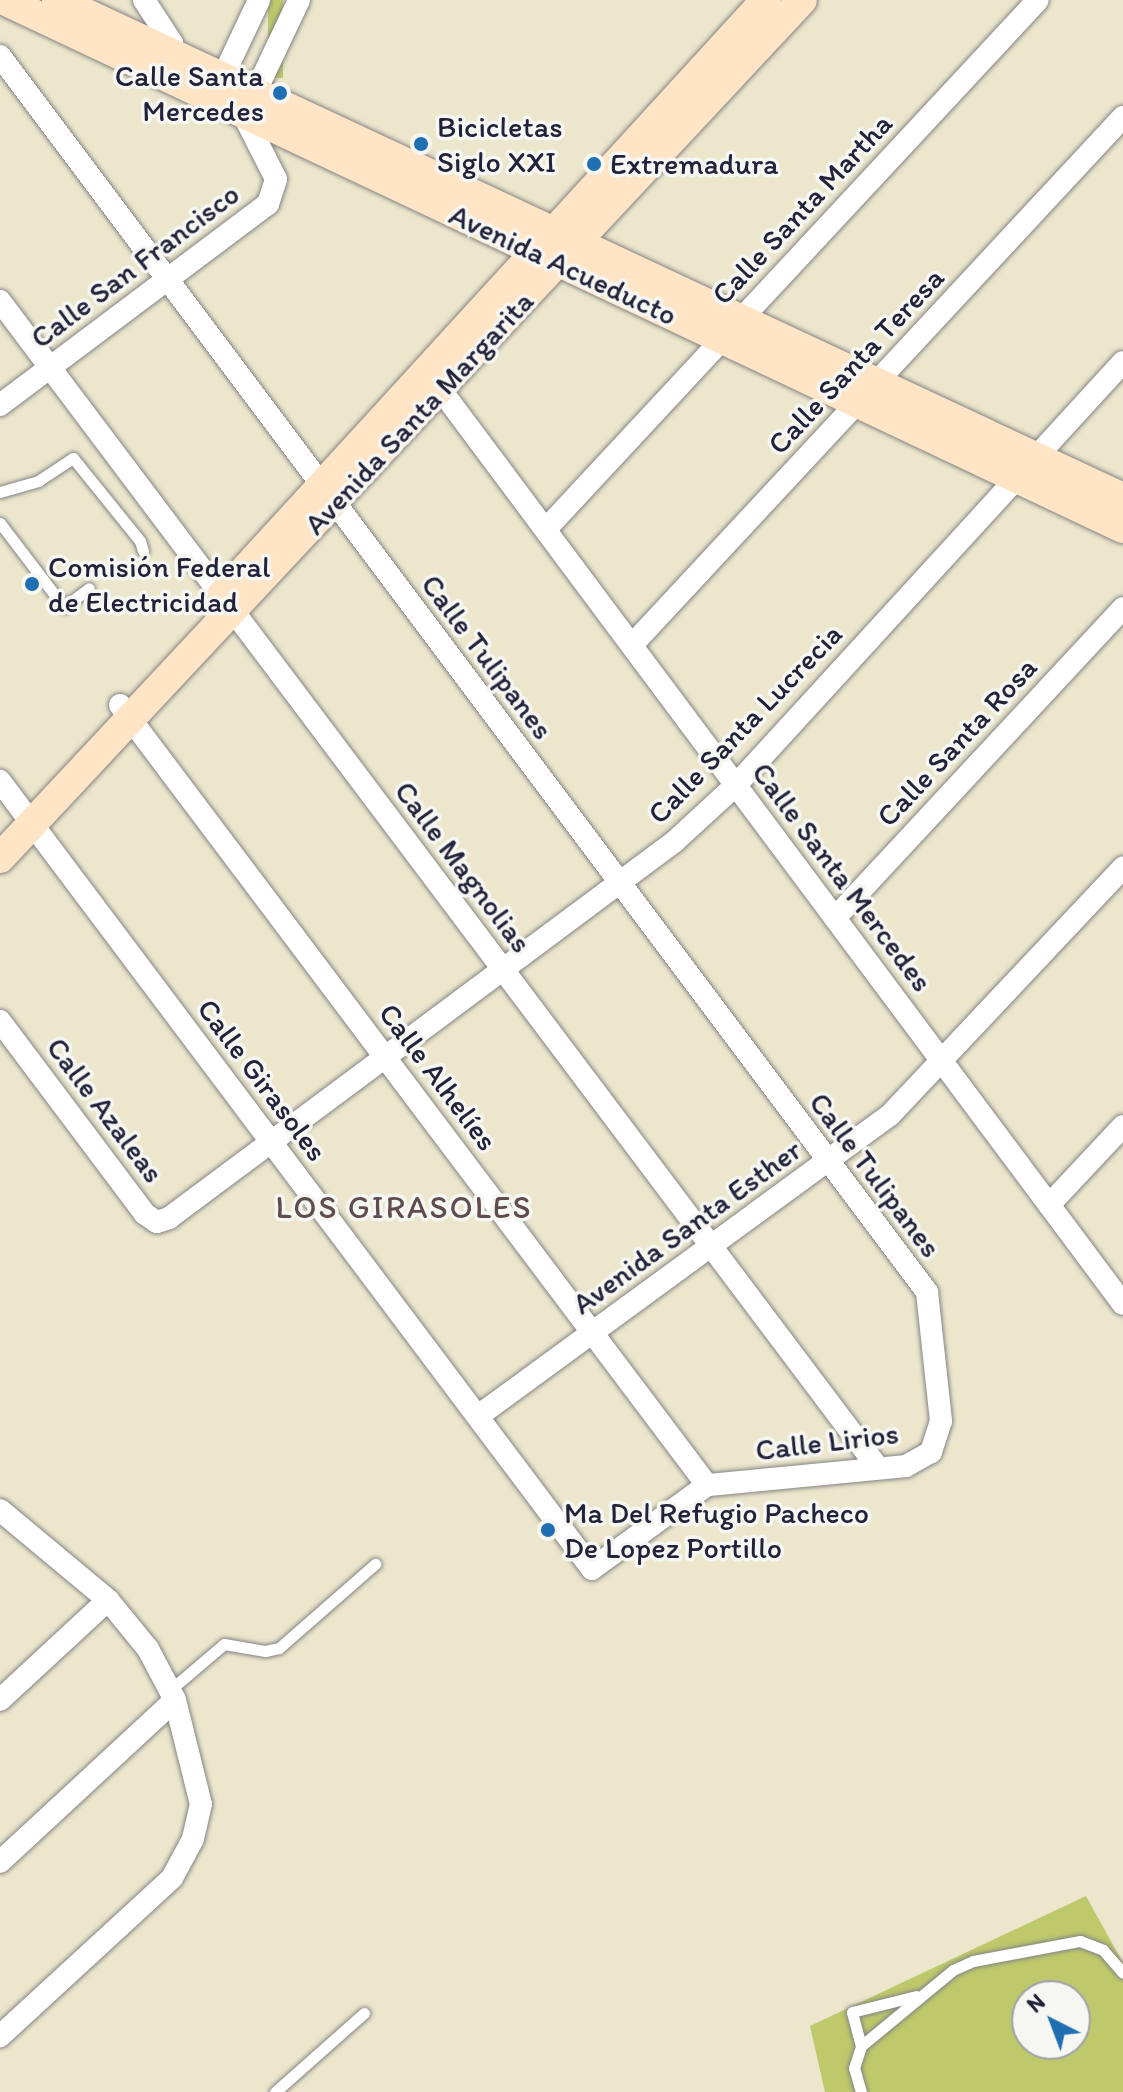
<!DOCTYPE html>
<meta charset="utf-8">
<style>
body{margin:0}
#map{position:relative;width:1123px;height:2092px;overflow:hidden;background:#ebe6cc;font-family:Itim,sans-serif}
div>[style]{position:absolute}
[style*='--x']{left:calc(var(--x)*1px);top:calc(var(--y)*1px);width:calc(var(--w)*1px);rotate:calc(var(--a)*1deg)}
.green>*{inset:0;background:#bdc96a;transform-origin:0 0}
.roads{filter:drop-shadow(0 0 2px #868484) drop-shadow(0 0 2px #868484)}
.lane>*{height:11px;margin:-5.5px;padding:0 5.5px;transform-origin:5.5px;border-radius:5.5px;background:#fff}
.street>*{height:22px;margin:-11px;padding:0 11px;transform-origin:11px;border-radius:11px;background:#fff}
.secondary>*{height:30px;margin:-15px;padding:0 15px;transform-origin:15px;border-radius:15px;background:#ffe4c6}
.dots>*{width:22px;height:22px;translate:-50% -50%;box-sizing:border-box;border:4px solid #f6f6f2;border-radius:50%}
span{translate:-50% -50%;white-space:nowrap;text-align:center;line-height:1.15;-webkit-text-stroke:7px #f6f6f2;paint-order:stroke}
.poi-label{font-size:30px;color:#22223b}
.right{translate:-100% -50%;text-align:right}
.left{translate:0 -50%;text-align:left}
.street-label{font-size:30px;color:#22223b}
.neighbourhood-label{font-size:32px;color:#5f4d4e;letter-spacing:2px}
.north{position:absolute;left:1011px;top:1980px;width:80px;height:80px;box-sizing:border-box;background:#f6f6f2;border:2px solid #a1a1a9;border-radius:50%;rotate:318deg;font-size:22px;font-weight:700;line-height:32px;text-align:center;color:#22223b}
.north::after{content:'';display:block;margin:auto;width:28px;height:36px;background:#1f6fb2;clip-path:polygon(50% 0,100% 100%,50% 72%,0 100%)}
</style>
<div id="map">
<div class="green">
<i style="left:268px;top:0;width:15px;height:78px"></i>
<i style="clip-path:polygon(evenodd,1086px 1896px,1123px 1963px,1123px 2092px,825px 2092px,810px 2026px,1086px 1896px,1027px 1996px,1075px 1996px,1075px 2044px,1027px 2044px,1027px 1996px)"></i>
</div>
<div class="roads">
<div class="lane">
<i style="--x:0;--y:492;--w:40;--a:-16"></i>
<i style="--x:38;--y:481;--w:42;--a:-33.3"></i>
<i style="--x:73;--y:458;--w:107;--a:51.1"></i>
<i style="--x:140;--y:541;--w:10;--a:73"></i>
<i style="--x:0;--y:523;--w:106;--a:52.7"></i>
<i style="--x:64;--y:607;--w:31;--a:-37"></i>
<i style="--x:170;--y:1690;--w:71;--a:-40.4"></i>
<i style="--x:224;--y:1644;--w:42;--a:9.7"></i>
<i style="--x:265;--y:1651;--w:14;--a:-12"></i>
<i style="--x:279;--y:1648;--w:128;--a:-41.2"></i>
<i style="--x:861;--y:2046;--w:35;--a:-105"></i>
<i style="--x:852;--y:2012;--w:66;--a:-14"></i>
<i style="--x:275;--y:2092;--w:119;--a:-41.6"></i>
<i style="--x:861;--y:2092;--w:25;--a:-106"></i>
<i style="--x:854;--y:2068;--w:23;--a:-72"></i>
<i style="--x:861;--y:2046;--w:119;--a:-39.6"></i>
<i style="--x:953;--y:1970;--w:22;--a:-24"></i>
<i style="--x:973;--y:1961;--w:109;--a:-10.6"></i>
<i style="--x:1080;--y:1941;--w:25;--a:21"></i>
<i style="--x:1103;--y:1950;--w:30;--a:49"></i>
</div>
<div class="street">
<i style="--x:144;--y:0;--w:51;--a:56.9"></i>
<i style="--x:172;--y:43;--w:19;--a:87"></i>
<i style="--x:0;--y:56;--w:1545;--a:53.13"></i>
<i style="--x:927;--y:1292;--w:130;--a:83.8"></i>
<i style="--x:941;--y:1421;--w:33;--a:108"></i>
<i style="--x:931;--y:1452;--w:29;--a:151"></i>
<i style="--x:906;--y:1466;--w:200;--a:174.5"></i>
<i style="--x:707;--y:1485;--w:142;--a:143.9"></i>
<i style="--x:592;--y:1569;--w:986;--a:-126.92"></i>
<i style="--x:217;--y:89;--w:98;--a:-64.7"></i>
<i style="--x:0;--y:301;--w:1460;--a:53.04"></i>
<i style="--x:432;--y:378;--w:1155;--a:53.27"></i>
<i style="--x:0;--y:405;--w:335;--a:-36.9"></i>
<i style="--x:268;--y:204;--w:26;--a:-72"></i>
<i style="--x:276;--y:179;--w:71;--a:-116.9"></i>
<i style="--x:244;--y:116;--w:128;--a:-64.6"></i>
<i style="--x:546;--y:529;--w:722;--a:-47.08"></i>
<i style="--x:632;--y:645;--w:721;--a:-47.08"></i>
<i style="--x:120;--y:705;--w:976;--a:53.04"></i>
<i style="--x:835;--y:918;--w:423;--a:-47.1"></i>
<i style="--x:0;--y:1021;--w:241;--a:53.1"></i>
<i style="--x:145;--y:1214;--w:14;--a:34"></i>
<i style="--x:157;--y:1222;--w:13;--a:-18"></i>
<i style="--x:169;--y:1218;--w:630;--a:-36.67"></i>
<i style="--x:674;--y:842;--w:84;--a:-42.6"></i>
<i style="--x:736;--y:785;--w:573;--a:-47.54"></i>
<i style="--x:1049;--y:1205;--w:108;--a:-46.9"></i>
<i style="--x:478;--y:1416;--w:510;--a:-36.15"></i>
<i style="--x:890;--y:1115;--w:340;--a:-46.7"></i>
<i style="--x:0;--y:1510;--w:141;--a:39.8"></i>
<i style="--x:108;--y:1600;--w:63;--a:50.8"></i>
<i style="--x:148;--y:1649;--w:58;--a:62.1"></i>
<i style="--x:175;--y:1700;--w:107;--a:76"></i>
<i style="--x:201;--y:1804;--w:36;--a:103"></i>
<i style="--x:193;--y:1839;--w:44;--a:118.3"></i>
<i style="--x:172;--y:1878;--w:234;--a:137.4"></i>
<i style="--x:0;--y:1700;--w:147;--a:-42.8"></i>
<i style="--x:0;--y:1862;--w:238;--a:-42.8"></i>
</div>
<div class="secondary">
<i style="--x:4;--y:0;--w:1237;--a:25.26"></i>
<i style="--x:57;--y:0;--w:1177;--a:25.04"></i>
<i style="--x:222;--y:595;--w:806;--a:-47.56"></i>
<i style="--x:0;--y:858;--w:1174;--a:-46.93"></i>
</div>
</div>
<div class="dots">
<i style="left:280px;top:93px;background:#1f6fb2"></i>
<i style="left:421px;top:144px;background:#1f6fb2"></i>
<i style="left:594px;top:164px;background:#1f6fb2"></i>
<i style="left:32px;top:584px;background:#1f6fb2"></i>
<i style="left:548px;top:1530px;background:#1f6fb2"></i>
</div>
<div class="poi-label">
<span class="right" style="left:264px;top:93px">Calle Santa<br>Mercedes</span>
<span class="left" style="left:437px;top:144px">Bicicletas<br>Siglo XXI</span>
<span class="left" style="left:610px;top:164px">Extremadura</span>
<span class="left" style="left:48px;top:584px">Comisión Federal<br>de Electricidad</span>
<span class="left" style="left:564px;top:1530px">Ma Del Refugio Pacheco<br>De Lopez Portillo</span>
</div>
<div class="street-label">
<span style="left:802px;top:209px;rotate:-47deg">Calle Santa Martha</span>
<span style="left:563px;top:265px;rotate:25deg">Avenida Acueducto</span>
<span style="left:135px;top:266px;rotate:-37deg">Calle San Francisco</span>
<span style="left:856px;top:361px;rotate:-47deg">Calle Santa Teresa</span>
<span style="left:419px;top:413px;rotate:-47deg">Avenida Santa Margarita</span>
<span style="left:487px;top:657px;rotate:53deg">Calle Tulipanes</span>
<span style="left:745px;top:724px;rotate:-46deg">Calle Santa Lucrecia</span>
<span style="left:957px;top:742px;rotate:-47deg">Calle Santa Rosa</span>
<span style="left:463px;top:867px;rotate:53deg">Calle Magnolias</span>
<span style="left:842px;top:877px;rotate:53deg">Calle Santa Mercedes</span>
<span style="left:438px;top:1077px;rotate:53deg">Calle Alhelíes</span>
<span style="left:262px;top:1080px;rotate:53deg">Calle Girasoles</span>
<span style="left:105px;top:1110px;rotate:53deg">Calle Azaleas</span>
<span style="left:875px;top:1175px;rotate:53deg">Calle Tulipanes</span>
<span style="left:687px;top:1227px;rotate:-36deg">Avenida Santa Esther</span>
<span style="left:827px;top:1442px;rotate:-7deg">Calle Lirios</span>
</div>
<div class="neighbourhood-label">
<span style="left:404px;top:1207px">LOS GIRASOLES</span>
</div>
<div class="north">N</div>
</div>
